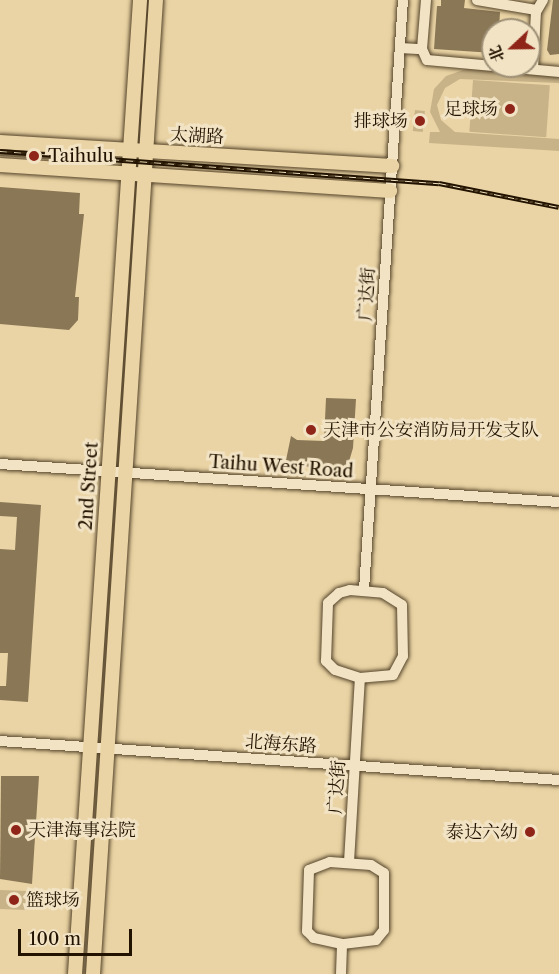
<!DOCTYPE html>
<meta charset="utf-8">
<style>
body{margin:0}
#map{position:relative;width:559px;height:974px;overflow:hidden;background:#ead4a5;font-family:"Libre Caslon Text","Noto Serif SC",serif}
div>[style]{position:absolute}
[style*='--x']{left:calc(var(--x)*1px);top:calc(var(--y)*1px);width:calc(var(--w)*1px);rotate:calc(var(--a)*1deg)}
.green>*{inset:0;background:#c8b389;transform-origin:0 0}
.building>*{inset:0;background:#8a7756;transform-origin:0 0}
.roads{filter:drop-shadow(0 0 2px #544329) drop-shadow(0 0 2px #544329)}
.minor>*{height:10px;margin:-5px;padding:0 5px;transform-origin:5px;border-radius:5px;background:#f1e3c4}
.major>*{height:14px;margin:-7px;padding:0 7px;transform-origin:7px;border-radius:7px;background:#ead4a5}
.rail>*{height:4.5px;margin-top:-2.25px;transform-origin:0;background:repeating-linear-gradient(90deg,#f1e3c4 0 7px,#221300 0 14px);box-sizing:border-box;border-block:2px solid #221300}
.dots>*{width:16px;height:16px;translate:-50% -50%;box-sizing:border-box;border:3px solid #f1e3c4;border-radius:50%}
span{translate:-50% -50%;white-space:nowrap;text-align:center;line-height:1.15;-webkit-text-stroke:6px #f1e3c4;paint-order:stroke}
.poi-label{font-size:18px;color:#221300}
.right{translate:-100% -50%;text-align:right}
.left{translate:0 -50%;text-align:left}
.street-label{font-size:18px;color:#221300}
.north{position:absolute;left:481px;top:18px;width:60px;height:60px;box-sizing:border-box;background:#f1e3c4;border:2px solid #9e9076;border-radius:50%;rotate:248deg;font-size:16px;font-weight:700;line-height:24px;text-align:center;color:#221300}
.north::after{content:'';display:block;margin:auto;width:21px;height:27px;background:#8f2418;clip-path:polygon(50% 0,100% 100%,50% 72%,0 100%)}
.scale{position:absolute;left:18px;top:929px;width:114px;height:27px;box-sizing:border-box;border:3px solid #221300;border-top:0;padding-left:8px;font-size:18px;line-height:21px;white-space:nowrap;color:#221300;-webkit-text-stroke:4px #f1e3c4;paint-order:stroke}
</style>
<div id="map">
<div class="green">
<i style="clip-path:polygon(466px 69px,559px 76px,559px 83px,460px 79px,445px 88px,437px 105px,441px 120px,455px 132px,559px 139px,559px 151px,429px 143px,430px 132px,440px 132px,430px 112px,434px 89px,446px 76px)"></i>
<i style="left:473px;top:80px;width:77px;height:52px;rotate:4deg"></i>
<i style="left:415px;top:110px;width:10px;height:21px;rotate:6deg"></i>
<i style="left:0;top:890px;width:28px;height:19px;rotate:2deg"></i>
</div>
<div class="building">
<i style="clip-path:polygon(441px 0,465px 0,464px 8px,500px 12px,499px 30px,493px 30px,493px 53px,434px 49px,437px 6px,441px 6px)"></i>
<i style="clip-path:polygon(553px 0,559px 0,559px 54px,550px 55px,547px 50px)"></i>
<i style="left:0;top:151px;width:108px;height:5px;rotate:4deg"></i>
<i style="clip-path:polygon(0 187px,80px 193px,79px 214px,84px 214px,75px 297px,79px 297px,78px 320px,69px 330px,0 324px)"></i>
<i style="clip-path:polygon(326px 398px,356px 399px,353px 448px,348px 465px,342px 469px,285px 465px,291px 436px,297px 440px,324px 441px)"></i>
<i style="clip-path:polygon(0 502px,41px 505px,28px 702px,0 700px,0 686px,6px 686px,8px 653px,0 653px,0 549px,15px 550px,17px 517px,0 516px)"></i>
<i style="clip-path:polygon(1px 776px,39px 776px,32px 884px,0 879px)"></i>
</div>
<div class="roads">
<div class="minor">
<i style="--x:426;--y:0;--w:49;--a:94.7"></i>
<i style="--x:422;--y:49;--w:12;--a:66"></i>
<i style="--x:427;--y:60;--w:133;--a:5.2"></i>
<i style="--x:477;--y:0;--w:60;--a:9.6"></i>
<i style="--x:400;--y:48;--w:22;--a:3"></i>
<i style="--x:533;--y:69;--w:57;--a:-87"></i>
<i style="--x:536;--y:12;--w:14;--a:-60"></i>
<i style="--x:0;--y:464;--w:560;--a:3.89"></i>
<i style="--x:350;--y:590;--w:33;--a:5"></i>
<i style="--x:383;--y:593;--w:22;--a:32"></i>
<i style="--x:402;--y:605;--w:51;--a:88.9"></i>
<i style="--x:403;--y:656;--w:21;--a:118"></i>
<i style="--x:393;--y:675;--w:33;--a:175"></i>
<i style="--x:360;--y:678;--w:26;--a:-162"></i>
<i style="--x:335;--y:670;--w:13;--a:-135"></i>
<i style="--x:326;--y:661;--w:58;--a:-88"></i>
<i style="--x:328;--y:603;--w:15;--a:-42"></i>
<i style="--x:339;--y:593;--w:11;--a:-15"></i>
<i style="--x:364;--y:590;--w:591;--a:-86.22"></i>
<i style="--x:0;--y:741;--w:560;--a:3.99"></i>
<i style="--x:330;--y:862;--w:41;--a:4.2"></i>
<i style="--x:371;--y:865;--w:15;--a:32"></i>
<i style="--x:384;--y:873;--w:57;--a:90"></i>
<i style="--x:384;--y:930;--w:13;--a:129"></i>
<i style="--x:376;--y:940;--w:34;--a:173"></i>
<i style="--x:342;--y:944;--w:29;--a:-168"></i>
<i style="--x:314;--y:938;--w:10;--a:-135"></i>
<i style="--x:307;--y:931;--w:61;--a:-88.1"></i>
<i style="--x:309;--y:870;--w:22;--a:-21"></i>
<i style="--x:349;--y:862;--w:184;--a:-86.6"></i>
<i style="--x:341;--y:974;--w:30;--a:-88"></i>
</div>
<div class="major">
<i style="--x:0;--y:142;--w:393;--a:3.5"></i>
<i style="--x:0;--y:165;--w:391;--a:3.8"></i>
<i style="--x:75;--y:974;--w:976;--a:-86.18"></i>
<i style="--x:93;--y:974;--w:976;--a:-86.3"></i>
</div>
</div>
<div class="rail">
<i style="--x:0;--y:151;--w:440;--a:4.2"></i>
<i style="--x:439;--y:183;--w:122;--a:11.3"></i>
</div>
<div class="dots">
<i style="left:510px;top:109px;background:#8f2418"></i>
<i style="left:420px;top:121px;background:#8f2418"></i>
<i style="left:34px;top:156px;background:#8f2418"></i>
<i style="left:311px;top:430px;background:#8f2418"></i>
<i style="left:16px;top:830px;background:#8f2418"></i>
<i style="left:530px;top:832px;background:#8f2418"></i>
<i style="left:14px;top:900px;background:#8f2418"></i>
</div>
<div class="poi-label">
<span class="right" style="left:498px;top:109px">足球场</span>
<span class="right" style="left:408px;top:121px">排球场</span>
<span class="left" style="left:48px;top:156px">Taihulu</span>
<span class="left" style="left:323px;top:430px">天津市公安消防局开发支队</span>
<span class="left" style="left:28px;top:830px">天津海事法院</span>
<span class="right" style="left:518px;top:832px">泰达六幼</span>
<span class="left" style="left:26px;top:900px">篮球场</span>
</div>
<div class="street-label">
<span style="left:197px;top:136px;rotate:3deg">太湖路</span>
<span style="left:367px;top:294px;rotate:-86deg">广达街</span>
<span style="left:281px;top:467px;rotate:4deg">Taihu West Road</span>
<span style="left:89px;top:486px;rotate:-86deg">2nd Street</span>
<span style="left:281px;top:744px;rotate:4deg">北海东路</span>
<span style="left:337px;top:787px;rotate:-86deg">广达街</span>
</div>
<div class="north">北</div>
<div class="scale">100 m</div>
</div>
